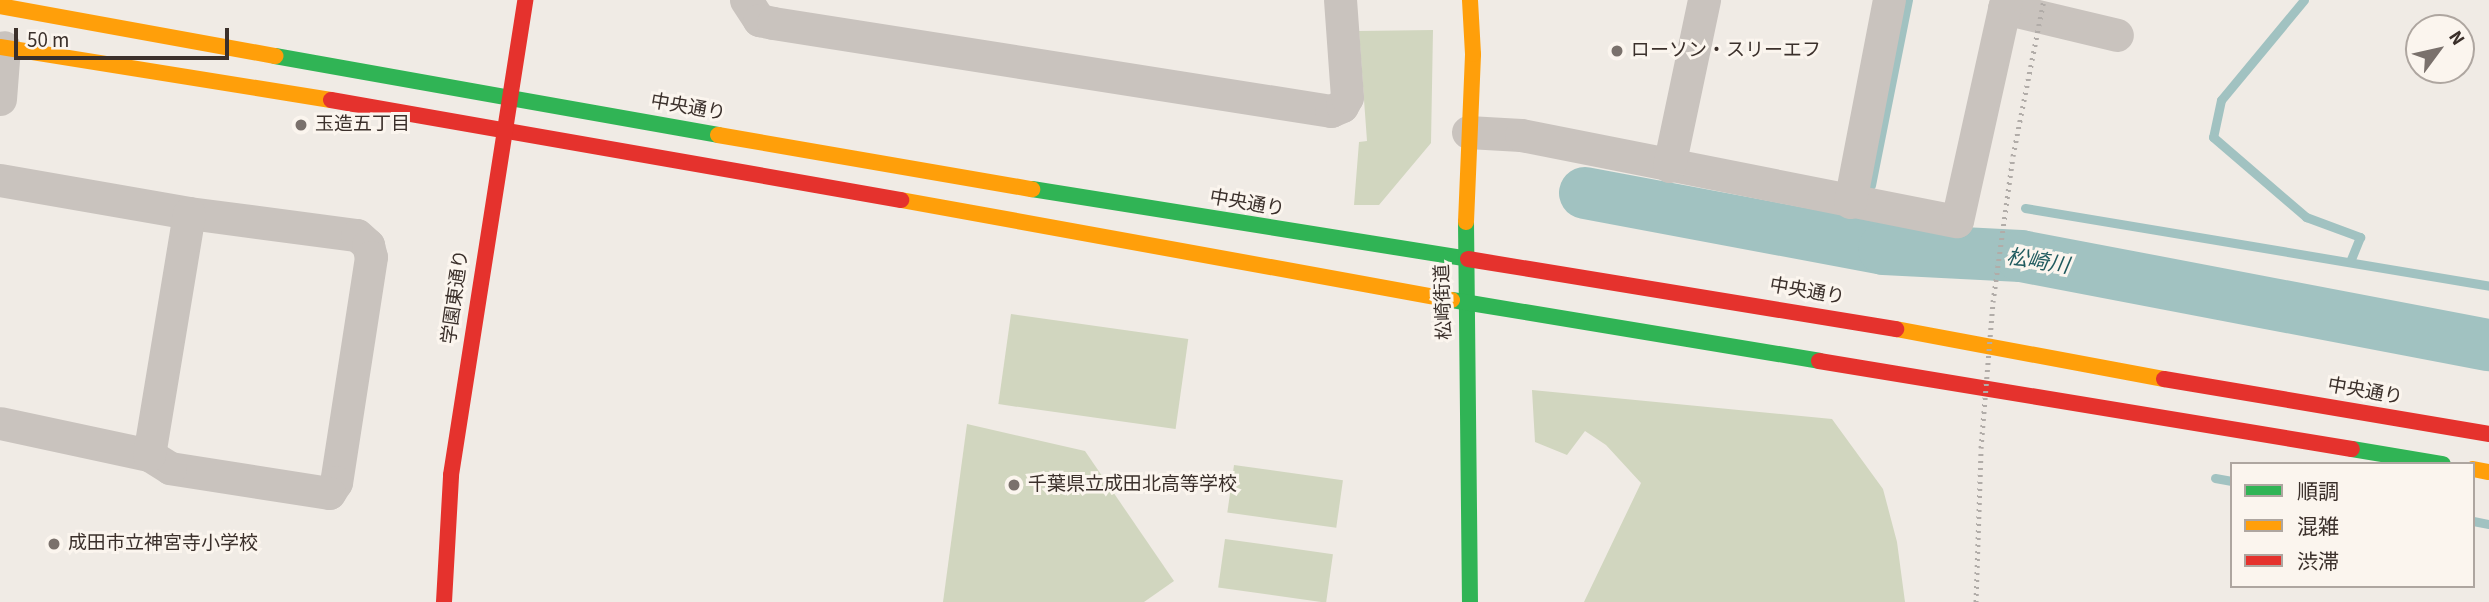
<!DOCTYPE html>
<meta charset="utf-8">
<style>
body{margin:0}
#map{position:relative;width:2489px;height:602px;overflow:hidden;background:#f0ebe5;font-family:"Source Sans 3","Noto Sans JP",sans-serif}
div>[style]{position:absolute}
[style*='--x']{left:calc(var(--x)*1px);top:calc(var(--y)*1px);width:calc(var(--w)*1px);rotate:calc(var(--a)*1deg)}
.green>*{inset:0;background:#d1d6bf;transform-origin:0 0}
.stream>*{height:9px;margin:-4.5px;padding:0 4.5px;transform-origin:4.5px;border-radius:4.5px;background:#a1c2c1}
.river>*{height:52px;margin:-26px;padding:0 26px;transform-origin:26px;border-radius:26px;background:#a1c2c1}
.street>*{height:33px;margin:-16.5px;padding:0 16.5px;transform-origin:16.5px;border-radius:16.5px;background:#c9c3be}
.fast>*{height:16px;margin:-8px;padding:0 8px;transform-origin:8px;border-radius:8px;background:#30b455}
.slow>*{height:16px;margin:-8px;padding:0 8px;transform-origin:8px;border-radius:8px;background:#ff9f0a}
.jam>*{height:16px;margin:-8px;padding:0 8px;transform-origin:8px;border-radius:8px;background:#e5322d}
.rail>*{height:5px;margin-top:-2.5px;transform-origin:0;background:repeating-linear-gradient(90deg,#b1aca8 0 2px,transparent 0 7px)}
.dots>*{width:19px;height:19px;translate:-50% -50%;box-sizing:border-box;border:4px solid #fbf5ee;border-radius:50%}
span{translate:-50% -50%;white-space:nowrap;text-align:center;line-height:1.15;-webkit-text-stroke:6px #fbf5ee;paint-order:stroke}
.poi-label{font-size:19px;color:#3b302b}
.left{translate:0 -50%;text-align:left}
.street-label{font-size:19px;color:#3b302b}
.water-label{font-size:21px;color:#1f5a5e;font-style:italic}
.legend{position:absolute;left:2230px;top:462px;width:245px;height:126px;box-sizing:border-box;background:#fbf5ee;border:2px solid #aea6a0;margin:0;padding:9px 12px;list-style:none;font-size:21px;color:#3b302b}
.legend li{display:flex;align-items:center;gap:14px;height:35px}
.legend b{width:35px;border:2px solid #aea6a0}
.north{position:absolute;left:2405px;top:14px;width:70px;height:70px;box-sizing:border-box;background:#fbf5ee;border:2px solid #aea6a0;border-radius:50%;rotate:57deg;font-size:19px;font-weight:700;line-height:28px;text-align:center;color:#3b302b}
.north::after{content:'';display:block;margin:auto;width:24px;height:32px;background:#7a716c;clip-path:polygon(50% 0,100% 100%,50% 72%,0 100%)}
.scale{position:absolute;left:14px;top:28px;width:215px;height:32px;box-sizing:border-box;border:4px solid #3b302b;border-top:0;padding-left:9px;font-size:21px;line-height:24px;white-space:nowrap;color:#3b302b;-webkit-text-stroke:5px #fbf5ee;paint-order:stroke}
</style>
<div id="map">
<div class="green">
<i style="clip-path:polygon(1433px 30px,1431px 143px,1379px 205px,1354px 205px,1359px 142px,1367px 141px,1359px 31px)"></i>
<i style="left:1011px;top:314px;width:179px;height:91px;rotate:8deg"></i>
<i style="clip-path:polygon(1532px 390px,1832px 419px,1883px 489px,1897px 542px,1905px 602px,1584px 602px,1641px 483px,1606px 445px,1585px 431px,1567px 455px,1535px 442px)"></i>
<i style="clip-path:polygon(967px 424px,1085px 451px,1174px 581px,1144px 602px,943px 602px)"></i>
<i style="left:1234px;top:465px;width:110px;height:48px;rotate:8deg"></i>
<i style="left:1225px;top:539px;width:109px;height:49px;rotate:8deg"></i>
</div>
<div class="stream">
<i style="--x:2304;--y:0;--w:130;--a:129.7"></i>
<i style="--x:2221;--y:100;--w:38;--a:102"></i>
<i style="--x:2213;--y:137;--w:123;--a:40.7"></i>
<i style="--x:2306;--y:217;--w:58;--a:20.3"></i>
<i style="--x:2360;--y:237;--w:27;--a:112"></i>
<i style="--x:1871;--y:185;--w:189;--a:-78.7"></i>
<i style="--x:2025;--y:208;--w:471;--a:9.5"></i>
<i style="--x:2215;--y:478;--w:17;--a:10"></i>
<i style="--x:2473;--y:521;--w:16;--a:11"></i>
</div>
<div class="river">
<i style="--x:1585;--y:193;--w:304;--a:10.6"></i>
<i style="--x:1884;--y:249;--w:137;--a:2.9"></i>
<i style="--x:2021;--y:256;--w:476;--a:10.8"></i>
</div>
<div class="street">
<i style="--x:746;--y:0;--w:24;--a:57"></i>
<i style="--x:759;--y:20;--w:14;--a:12"></i>
<i style="--x:773;--y:23;--w:565;--a:8.96"></i>
<i style="--x:1331;--y:111;--w:12;--a:-24"></i>
<i style="--x:1342;--y:106;--w:10;--a:-61"></i>
<i style="--x:1347;--y:97;--w:97;--a:-94.1"></i>
<i style="--x:2004;--y:8;--w:116;--a:13.4"></i>
<i style="--x:0;--y:99;--w:52;--a:-85.6"></i>
<i style="--x:1468;--y:132;--w:53;--a:3.2"></i>
<i style="--x:1521;--y:135;--w:444;--a:11.2"></i>
<i style="--x:1957;--y:221;--w:226;--a:-77.5"></i>
<i style="--x:1669;--y:166;--w:170;--a:-78.1"></i>
<i style="--x:0;--y:180;--w:192;--a:9.9"></i>
<i style="--x:189;--y:213;--w:169;--a:7.5"></i>
<i style="--x:357;--y:235;--w:15;--a:42"></i>
<i style="--x:368;--y:245;--w:12;--a:76"></i>
<i style="--x:371;--y:257;--w:228;--a:98.8"></i>
<i style="--x:336;--y:482;--w:13;--a:122"></i>
<i style="--x:329;--y:493;--w:161;--a:-171.1"></i>
<i style="--x:170;--y:468;--w:25;--a:-148"></i>
<i style="--x:149;--y:455;--w:152;--a:-167.9"></i>
<i style="--x:1850;--y:202;--w:206;--a:-79.1"></i>
<i style="--x:149;--y:455;--w:245;--a:-80.6"></i>
</div>
<div class="fast">
<i style="--x:275;--y:56;--w:450;--a:10.1"></i>
<i style="--x:1032;--y:189;--w:442;--a:9.1"></i>
<i style="--x:1466;--y:222;--w:380;--a:89.4"></i>
<i style="--x:1452;--y:300;--w:372;--a:9.4"></i>
<i style="--x:2352;--y:449;--w:92;--a:9.4"></i>
</div>
<div class="slow">
<i style="--x:0;--y:6;--w:280;--a:10.3"></i>
<i style="--x:0;--y:47;--w:335;--a:9.1"></i>
<i style="--x:718;--y:135;--w:319;--a:9.8"></i>
<i style="--x:901;--y:200;--w:560;--a:10.29"></i>
<i style="--x:1466;--y:222;--w:168;--a:-87.6"></i>
<i style="--x:1473;--y:54;--w:54;--a:-93.2"></i>
<i style="--x:1896;--y:329;--w:273;--a:10.6"></i>
<i style="--x:2473;--y:469;--w:16;--a:11"></i>
</div>
<div class="jam">
<i style="--x:331;--y:100;--w:579;--a:9.95"></i>
<i style="--x:1468;--y:259;--w:434;--a:9.3"></i>
<i style="--x:1819;--y:361;--w:540;--a:9.38"></i>
<i style="--x:2164;--y:379;--w:330;--a:9.6"></i>
<i style="--x:444;--y:602;--w:127;--a:-86.8"></i>
<i style="--x:451;--y:475;--w:481;--a:-81.1"></i>
</div>
<div class="rail">
<i style="--x:1976;--y:602;--w:154;--a:-88.1"></i>
<i style="--x:1981;--y:448;--w:146;--a:-85.3"></i>
<i style="--x:1993;--y:302;--w:147;--a:-82.2"></i>
<i style="--x:2013;--y:156;--w:159;--a:-78.8"></i>
</div>
<div class="dots">
<i style="left:1617px;top:51px;background:#7a716c"></i>
<i style="left:301px;top:125px;background:#7a716c"></i>
<i style="left:1014px;top:485px;background:#7a716c"></i>
<i style="left:54px;top:544px;background:#7a716c"></i>
</div>
<div class="poi-label">
<span class="left" style="left:1631px;top:51px">ローソン・スリーエフ</span>
<span class="left" style="left:315px;top:125px">玉造五丁目</span>
<span class="left" style="left:1028px;top:485px">千葉県立成田北高等学校</span>
<span class="left" style="left:68px;top:544px">成田市立神宮寺小学校</span>
</div>
<div class="street-label">
<span style="left:688px;top:108px;rotate:10deg">中央通り</span>
<span style="left:1247px;top:204px;rotate:10deg">中央通り</span>
<span style="left:1807px;top:292px;rotate:10deg">中央通り</span>
<span style="left:456px;top:297px;rotate:-82deg">学園東通り</span>
<span style="left:1444px;top:302px;rotate:-92deg">松崎街道</span>
<span style="left:2365px;top:392px;rotate:10deg">中央通り</span>
</div>
<div class="water-label">
<span style="left:2038px;top:261px;rotate:9deg">松崎川</span>
</div>
<ul class="legend">
<li><b style="height:9px;background:#30b455"></b>順調</li>
<li><b style="height:9px;background:#ff9f0a"></b>混雑</li>
<li><b style="height:9px;background:#e5322d"></b>渋滞</li>
</ul>
<div class="north">N</div>
<div class="scale">50 m</div>
</div>
